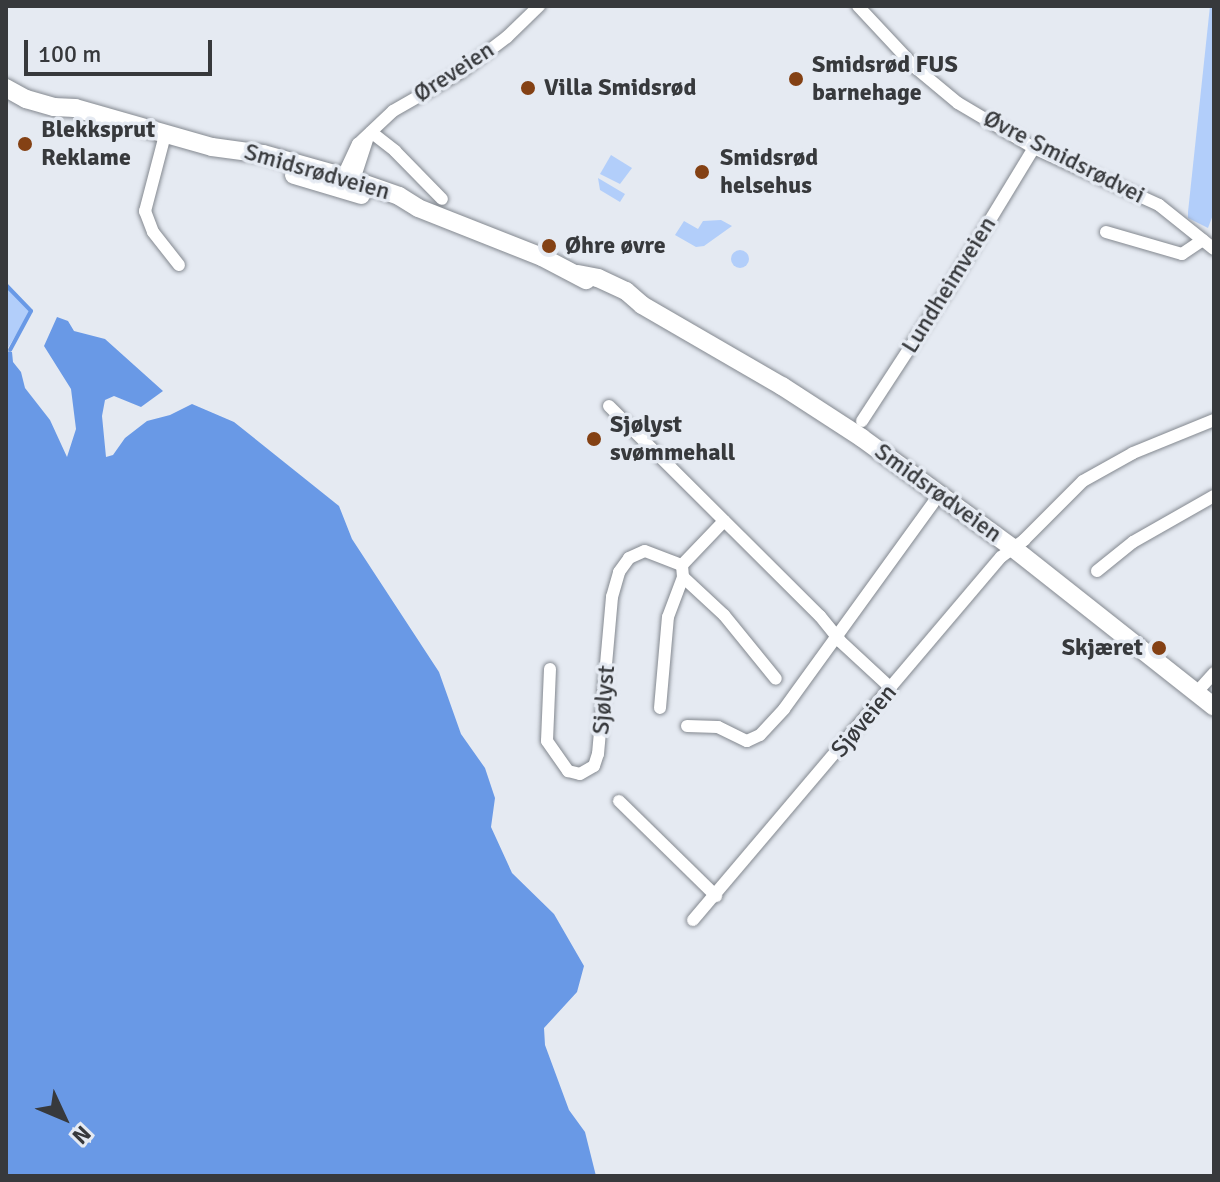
<!DOCTYPE html>
<meta charset="utf-8">
<style>
body{margin:0}
#map{position:relative;width:1220px;height:1182px;overflow:hidden;background:#e5eaf2;font-family:Signika,sans-serif}
div>[style]{position:absolute}
[style*='--x']{left:calc(var(--x)*1px);top:calc(var(--y)*1px);width:calc(var(--w)*1px);rotate:calc(var(--a)*1deg)}
.green>*{inset:0;background:#b2cefa}
.round{border-radius:50%}
.water>*{inset:0;background:#6999e6}
.stream>*{height:4px;margin:-2px;padding:0 2px;transform-origin:2px;border-radius:2px;background:#6999e6}
.roads{filter:drop-shadow(0 0 2px #83888f) drop-shadow(0 0 2px #83888f)}
.street>*{height:12px;margin:-6px;padding:0 6px;transform-origin:6px;border-radius:6px;background:#fff}
.primary>*{height:18px;margin:-9px;padding:0 9px;transform-origin:9px;border-radius:9px;background:#fff}
.dots>*{width:22px;height:22px;translate:-50% -50%;box-sizing:border-box;border:4px solid #e5eaf2;border-radius:50%}
span{translate:-50% -50%;white-space:nowrap;text-align:center;line-height:1.15;-webkit-text-stroke:7px #e5eaf2;paint-order:stroke}
.poi-label{font-size:24px;color:#37393c;font-weight:700}
.left{translate:0 -50%;text-align:left}
.right{translate:-100% -50%;text-align:right}
.street-label{font-size:24px;color:#37393c}
.frame{position:absolute;inset:0;border:8px solid #37393c;pointer-events:none}
.north{position:absolute;left:24px;top:1078px;width:80px;height:80px;-webkit-text-stroke:6px #e5eaf2;paint-order:stroke;rotate:134deg;font-size:22px;font-weight:700;line-height:32px;text-align:center;color:#37393c}
.north::after{content:'';display:block;margin:auto;width:28px;height:36px;background:#37393c;clip-path:polygon(50% 0,100% 100%,50% 72%,0 100%)}
.scale{position:absolute;left:24px;top:40px;width:188px;height:36px;box-sizing:border-box;border:4px solid #37393c;border-top:0;padding-left:10px;font-size:24px;line-height:28px;white-space:nowrap;color:#37393c;-webkit-text-stroke:6px #e5eaf2;paint-order:stroke}
</style>
<div id="map">
<div class="green">
<i style="clip-path:polygon(1210px 6px,1214px 6px,1214px 212px,1208px 228px,1188px 218px,1188px 212px)"></i>
<i style="clip-path:polygon(611px 155px,632px 168px,620px 184px,600px 174px)"></i>
<i style="clip-path:polygon(598px 178px,625px 194px,620px 202px,600px 190px)"></i>
<i style="clip-path:polygon(721px 220px,732px 226px,704px 246px,696px 247px,675px 235px,684px 221px,698px 229px,703px 221px)"></i>
<i class="round" style="left:731px;top:250px;width:18px;height:18px"></i>
<i style="clip-path:polygon(6px 285px,31px 311px,6px 351px)"></i>
</div>
<div class="water">
<i style="clip-path:polygon(57px 317px,68px 321px,74px 331px,105px 339px,163px 391px,141px 407px,114px 396px,105px 400px,102px 416px,106px 457px,113px 455px,125px 438px,147px 421px,170px 415px,192px 404px,234px 422px,339px 506px,352px 539px,439px 672px,461px 734px,485px 768px,495px 798px,491px 827px,512px 873px,554px 914px,584px 966px,577px 992px,544px 1028px,545px 1045px,569px 1110px,585px 1132px,596px 1176px,6px 1176px,6px 351px,12px 352px,13px 362px,21px 372px,25px 388px,50px 420px,67px 457px,76px 429px,71px 389px,44px 346px)"></i>
</div>
<div class="stream">
<i style="--x:6;--y:285;--w:36;--a:46"></i>
<i style="--x:31;--y:311;--w:44;--a:118.3"></i>
</div>
<div class="roads">
<div class="street">
<i style="--x:858;--y:6;--w:86;--a:46.9"></i>
<i style="--x:917;--y:69;--w:53;--a:39.7"></i>
<i style="--x:958;--y:103;--w:88;--a:30.6"></i>
<i style="--x:1034;--y:148;--w:137;--a:24.5"></i>
<i style="--x:1159;--y:205;--w:70;--a:38.7"></i>
<i style="--x:371;--y:132;--w:31;--a:38"></i>
<i style="--x:395;--y:151;--w:67;--a:45.6"></i>
<i style="--x:165;--y:135;--w:79;--a:104.7"></i>
<i style="--x:145;--y:211;--w:22;--a:69"></i>
<i style="--x:153;--y:232;--w:42;--a:51.8"></i>
<i style="--x:341;--y:180;--w:40;--a:-65"></i>
<i style="--x:358;--y:144;--w:48;--a:-43.3"></i>
<i style="--x:393;--y:111;--w:78;--a:-29.8"></i>
<i style="--x:461;--y:72;--w:58;--a:-37.3"></i>
<i style="--x:507;--y:37;--w:45;--a:-44.1"></i>
<i style="--x:348;--y:184;--w:7;--a:-34"></i>
<i style="--x:354;--y:180;--w:45;--a:-72"></i>
<i style="--x:1106;--y:232;--w:79;--a:16.1"></i>
<i style="--x:1182;--y:254;--w:25;--a:-34"></i>
<i style="--x:609;--y:406;--w:298;--a:44.9"></i>
<i style="--x:820;--y:616;--w:32;--a:51"></i>
<i style="--x:840;--y:641;--w:69;--a:42.7"></i>
<i style="--x:862;--y:421;--w:161;--a:-56.9"></i>
<i style="--x:950;--y:286;--w:162;--a:-58.7"></i>
<i style="--x:1097;--y:571;--w:46;--a:-38.9"></i>
<i style="--x:1133;--y:542;--w:93;--a:-29.6"></i>
<i style="--x:683;--y:577;--w:56;--a:42.8"></i>
<i style="--x:724;--y:615;--w:82;--a:50.9"></i>
<i style="--x:550;--y:669;--w:72;--a:92.4"></i>
<i style="--x:547;--y:741;--w:37;--a:55"></i>
<i style="--x:568;--y:771;--w:12;--a:14"></i>
<i style="--x:580;--y:774;--w:16;--a:-30"></i>
<i style="--x:594;--y:766;--w:13;--a:-72"></i>
<i style="--x:598;--y:754;--w:158;--a:-84.9"></i>
<i style="--x:612;--y:597;--w:26;--a:-74"></i>
<i style="--x:619;--y:572;--w:17;--a:-54"></i>
<i style="--x:629;--y:558;--w:17;--a:-24"></i>
<i style="--x:645;--y:551;--w:40;--a:21"></i>
<i style="--x:682;--y:565;--w:61;--a:-46.3"></i>
<i style="--x:1196;--y:693;--w:27;--a:-48"></i>
<i style="--x:660;--y:708;--w:91;--a:-85"></i>
<i style="--x:668;--y:617;--w:43;--a:-69.4"></i>
<i style="--x:683;--y:577;--w:12;--a:-95"></i>
<i style="--x:687;--y:726;--w:31;--a:2"></i>
<i style="--x:718;--y:727;--w:32;--a:26"></i>
<i style="--x:747;--y:741;--w:14;--a:-25"></i>
<i style="--x:760;--y:735;--w:35;--a:-47"></i>
<i style="--x:784;--y:709;--w:254;--a:-54.1"></i>
<i style="--x:619;--y:801;--w:136;--a:44.4"></i>
<i style="--x:693;--y:920;--w:476;--a:-49.7"></i>
<i style="--x:1001;--y:557;--w:29;--a:-36"></i>
<i style="--x:1024;--y:540;--w:83;--a:-45"></i>
<i style="--x:1083;--y:481;--w:57;--a:-29.2"></i>
<i style="--x:1133;--y:453;--w:87;--a:-22.2"></i>
</div>
<div class="primary">
<i style="--x:6;--y:88;--w:23;--a:29"></i>
<i style="--x:26;--y:99;--w:29;--a:16"></i>
<i style="--x:54;--y:107;--w:21;--a:3"></i>
<i style="--x:75;--y:108;--w:142;--a:15.9"></i>
<i style="--x:212;--y:147;--w:51;--a:7.8"></i>
<i style="--x:263;--y:154;--w:82;--a:15.6"></i>
<i style="--x:342;--y:176;--w:60;--a:19.3"></i>
<i style="--x:399;--y:196;--w:22;--a:32"></i>
<i style="--x:418;--y:208;--w:133;--a:21.6"></i>
<i style="--x:542;--y:257;--w:50;--a:27.6"></i>
<i style="--x:294;--y:175;--w:70;--a:16.6"></i>
<i style="--x:578;--y:274;--w:20;--a:11"></i>
<i style="--x:598;--y:278;--w:31;--a:25"></i>
<i style="--x:626;--y:291;--w:21;--a:41"></i>
<i style="--x:642;--y:305;--w:162;--a:30.1"></i>
<i style="--x:782;--y:386;--w:95;--a:33"></i>
<i style="--x:862;--y:438;--w:187;--a:36.1"></i>
<i style="--x:1013;--y:548;--w:256;--a:38.3"></i>
</div>
</div>
<div class="dots">
<i style="left:796px;top:79px;background:#844114"></i>
<i style="left:528px;top:88px;background:#844114"></i>
<i style="left:25px;top:144px;background:#844114"></i>
<i style="left:702px;top:172px;background:#844114"></i>
<i style="left:549px;top:246px;background:#844114"></i>
<i style="left:594px;top:439px;background:#844114"></i>
<i style="left:1159px;top:648px;background:#844114"></i>
</div>
<div class="poi-label">
<span class="left" style="left:812px;top:79px">Smidsrød FUS<br>barnehage</span>
<span class="left" style="left:544px;top:88px">Villa Smidsrød</span>
<span class="left" style="left:41px;top:144px">Blekksprut<br>Reklame</span>
<span class="left" style="left:720px;top:172px">Smidsrød<br>helsehus</span>
<span class="left" style="left:565px;top:246px">Øhre øvre</span>
<span class="left" style="left:610px;top:439px">Sjølyst<br>svømmehall</span>
<span class="right" style="left:1143px;top:648px">Skjæret</span>
</div>
<div class="street-label">
<span style="left:454px;top:72px;rotate:-33deg">Øreveien</span>
<span style="left:1064px;top:157px;rotate:27deg">Øvre Smidsrødvei</span>
<span style="left:317px;top:172px;rotate:16deg">Smidsrødveien</span>
<span style="left:949px;top:285px;rotate:-58deg">Lundheimveien</span>
<span style="left:938px;top:493px;rotate:36deg">Smidsrødveien</span>
<span style="left:604px;top:700px;rotate:-85deg">Sjølyst</span>
<span style="left:864px;top:721px;rotate:-50deg">Sjøveien</span>
</div>
<div class="frame"></div>
<div class="north">N</div>
<div class="scale">100 m</div>
</div>
